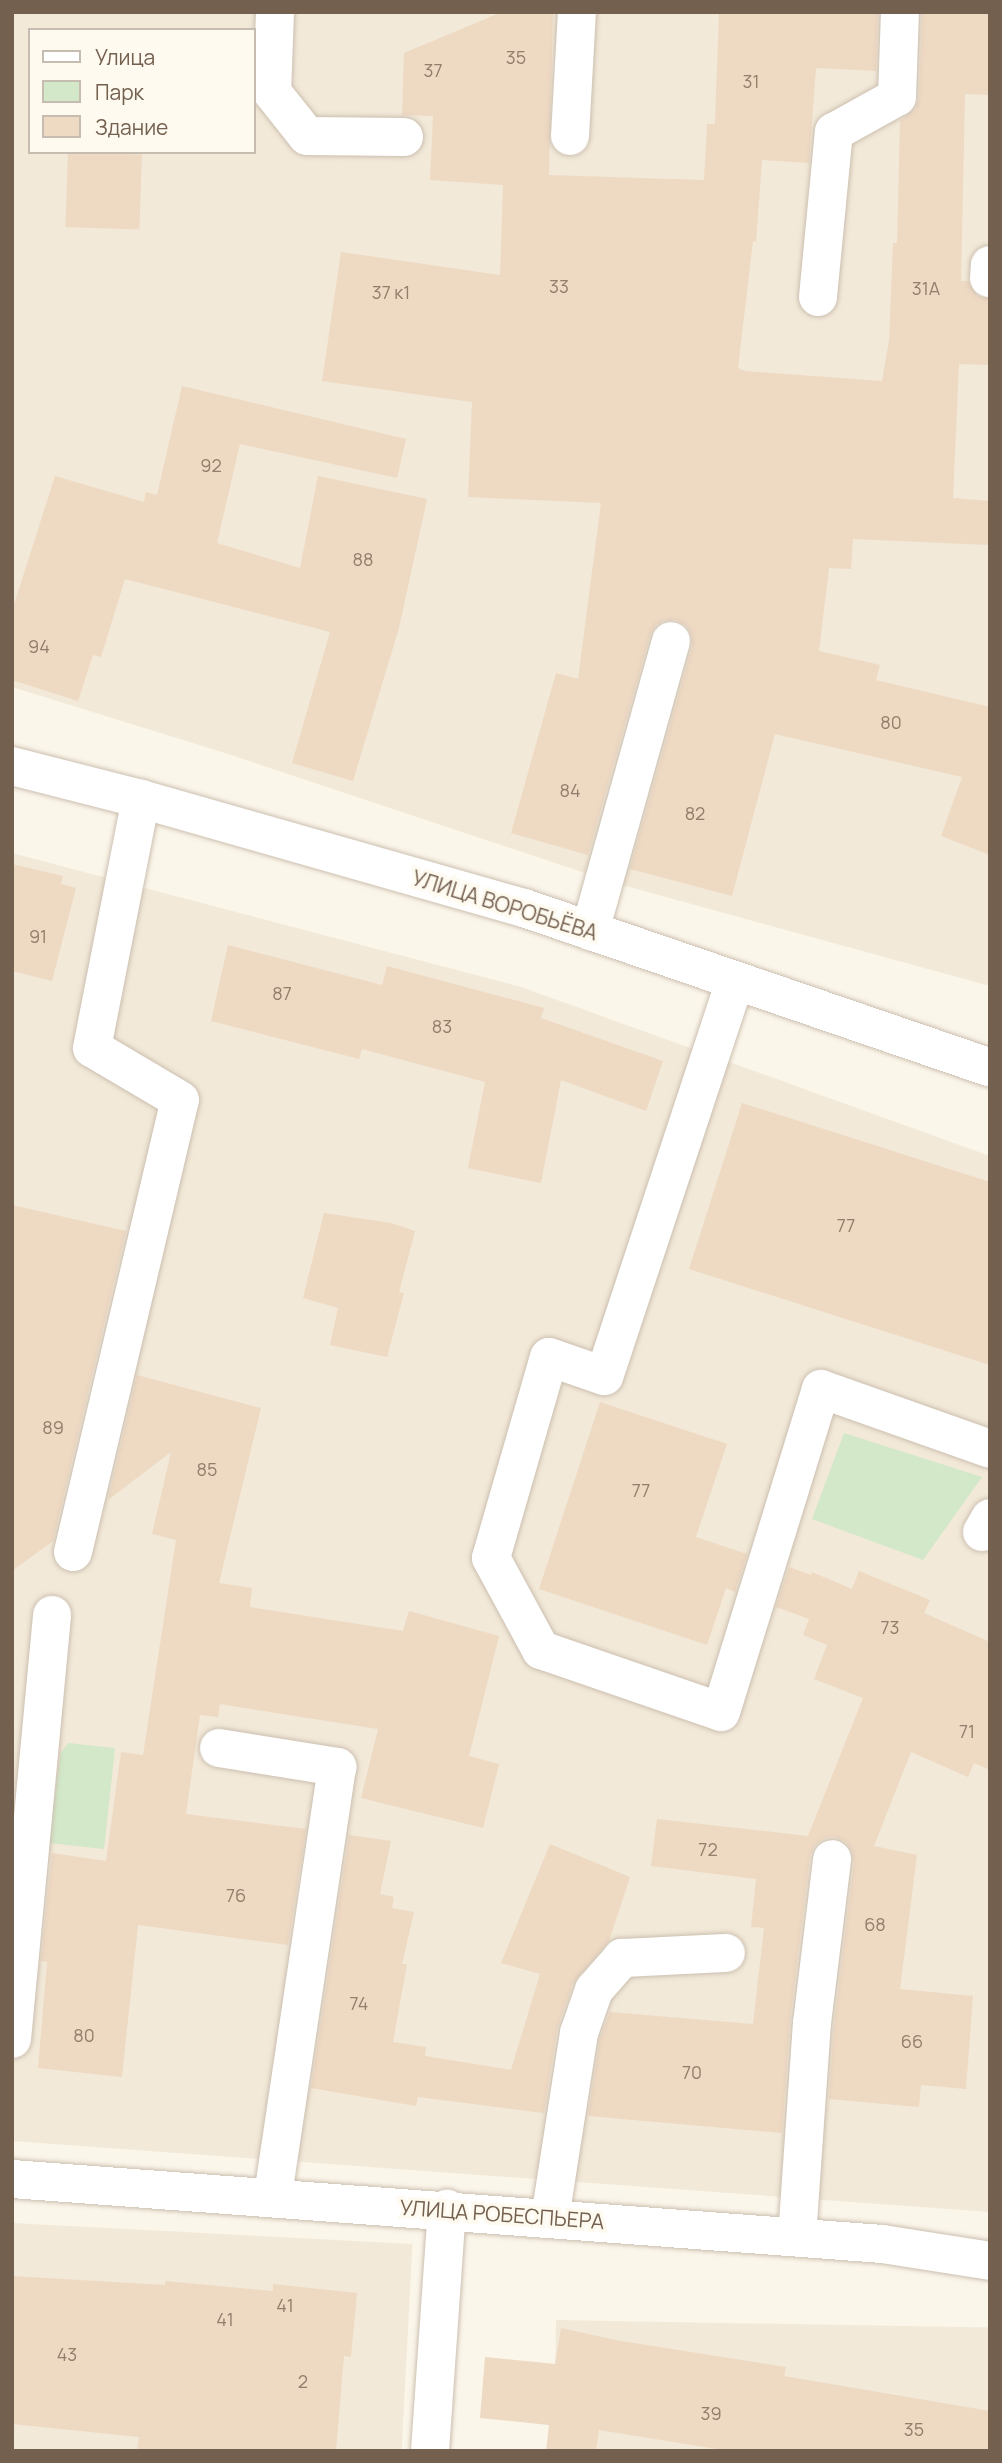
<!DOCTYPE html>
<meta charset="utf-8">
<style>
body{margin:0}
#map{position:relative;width:1002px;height:2463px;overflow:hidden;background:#fbf6ea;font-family:Manrope,sans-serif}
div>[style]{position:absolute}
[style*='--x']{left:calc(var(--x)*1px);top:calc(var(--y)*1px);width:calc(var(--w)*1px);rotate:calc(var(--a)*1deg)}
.residential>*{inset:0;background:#f2e9d8;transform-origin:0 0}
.green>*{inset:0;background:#d2e8c9}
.building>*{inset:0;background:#eed9c3;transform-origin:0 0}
.roads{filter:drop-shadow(0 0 2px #ccbfb0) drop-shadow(0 0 2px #ccbfb0)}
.minor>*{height:38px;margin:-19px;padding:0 19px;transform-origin:19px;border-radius:19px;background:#fff}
span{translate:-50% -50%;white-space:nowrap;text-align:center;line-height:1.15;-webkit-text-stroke:7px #fefaf0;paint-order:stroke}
.number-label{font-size:18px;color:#927e6c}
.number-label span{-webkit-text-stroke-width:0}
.street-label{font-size:21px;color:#74604f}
.frame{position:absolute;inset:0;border:14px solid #74604f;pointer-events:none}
.legend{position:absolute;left:28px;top:28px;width:228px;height:126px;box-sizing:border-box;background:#fefaf0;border:2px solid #c7bcb0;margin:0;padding:9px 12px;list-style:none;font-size:21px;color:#74604f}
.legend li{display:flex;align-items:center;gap:14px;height:35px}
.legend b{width:35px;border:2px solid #c7bcb0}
</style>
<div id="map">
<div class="residential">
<i style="clip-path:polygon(evenodd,12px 12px,990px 12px,990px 986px,615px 883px,225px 753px,12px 687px,12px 12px,30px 30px,254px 30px,254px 152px,30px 152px,30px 30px)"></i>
<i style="clip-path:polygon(12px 853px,521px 987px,990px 1156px,990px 2212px,12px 2141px)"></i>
<i style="left:12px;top:2223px;width:401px;height:228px;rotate:3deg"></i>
<i style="left:556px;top:2320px;width:434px;height:132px;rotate:1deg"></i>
</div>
<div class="green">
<i style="clip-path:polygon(844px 1433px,982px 1477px,923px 1560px,812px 1519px)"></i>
<i style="clip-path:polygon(68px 1743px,115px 1748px,104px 1849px,49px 1843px,60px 1754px)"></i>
</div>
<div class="building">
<i style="clip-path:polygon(502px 12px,553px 12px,549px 175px,704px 180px,707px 124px,715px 124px,719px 12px,878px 12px,876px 71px,816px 68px,809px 163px,762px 160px,756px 242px,753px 241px,738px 368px,745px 371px,882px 381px,889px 340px,893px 243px,897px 243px,900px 121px,915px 109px,919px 98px,922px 12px,990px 12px,990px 95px,965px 94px,961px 281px,968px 281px,977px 296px,990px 299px,990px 365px,959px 364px,953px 498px,990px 501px,990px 545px,853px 539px,851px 569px,829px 568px,819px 651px,880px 665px,876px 680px,990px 707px,990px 855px,941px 836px,962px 777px,775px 734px,732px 896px,630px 869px,692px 647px,692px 636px,687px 626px,676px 620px,665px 620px,656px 625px,650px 635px,588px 855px,511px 833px,556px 673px,578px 679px,601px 503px,468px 497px,472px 402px,322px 381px,341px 252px,500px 275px,503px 185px,430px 180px,433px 116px,402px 115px,404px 53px)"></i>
<i style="left:68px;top:152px;width:74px;height:75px;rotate:2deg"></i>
<i style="clip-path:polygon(182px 386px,406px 439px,397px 478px,240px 444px,217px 543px,300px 568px,318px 476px,427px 499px,399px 628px,353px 781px,292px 763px,330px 632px,125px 579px,101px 657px,93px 655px,78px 701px,12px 680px,12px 611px,55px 476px,144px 502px,146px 492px,157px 495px)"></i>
<i style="clip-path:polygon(12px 864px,63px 876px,61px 884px,76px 888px,52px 981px,12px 971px)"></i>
<i style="clip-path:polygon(228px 945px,382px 985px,387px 966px,544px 1008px,541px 1018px,663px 1061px,646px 1111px,561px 1080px,541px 1183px,468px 1168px,485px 1082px,362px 1049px,359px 1059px,211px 1021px)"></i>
<i style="clip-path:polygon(742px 1103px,990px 1182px,990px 1365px,689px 1269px)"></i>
<i style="clip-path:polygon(12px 1205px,126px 1231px,53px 1541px,12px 1571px)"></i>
<i style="clip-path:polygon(324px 1213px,391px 1223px,415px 1231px,399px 1292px,404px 1293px,387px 1357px,330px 1345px,338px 1308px,303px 1298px)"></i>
<i style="clip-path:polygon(137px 1375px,261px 1408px,219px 1583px,252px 1588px,250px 1607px,403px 1631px,409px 1611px,499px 1636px,469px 1756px,499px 1764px,483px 1828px,361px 1798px,378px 1729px,220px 1704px,218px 1717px,200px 1715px,186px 1814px,306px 1829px,288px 1945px,138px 1925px,122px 2077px,38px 2068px,47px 1962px,41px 1961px,52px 1853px,106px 1861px,121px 1752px,143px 1755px,176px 1540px,152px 1534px,171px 1452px,108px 1500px)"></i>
<i style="clip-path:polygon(600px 1402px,727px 1444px,696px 1537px,747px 1554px,735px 1592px,726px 1588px,707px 1645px,539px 1589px)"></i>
<i style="clip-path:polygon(789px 1567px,811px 1575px,812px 1572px,852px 1589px,859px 1571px,930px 1600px,924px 1613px,990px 1642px,990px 1770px,974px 1763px,968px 1777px,911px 1752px,874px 1846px,917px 1855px,900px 1989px,973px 1996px,966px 2089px,921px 2085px,919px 2107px,829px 2099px,834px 2025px,854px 1862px,852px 1851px,846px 1842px,834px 1837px,823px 1839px,815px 1845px,810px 1856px,790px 2020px,782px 2133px,588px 2116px,600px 2038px,610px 2012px,753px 2024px,764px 1928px,751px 1927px,756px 1879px,651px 1866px,657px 1819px,808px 1836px,863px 1698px,814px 1679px,827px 1645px,803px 1635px,809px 1619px,776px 1607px)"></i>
<i style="clip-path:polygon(349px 1835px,391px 1841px,380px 1894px,394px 1897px,392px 1908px,414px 1912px,402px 1964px,407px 1964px,393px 2042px,426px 2047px,425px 2056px,511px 2070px,540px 1974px,501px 1963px,550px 1844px,630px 1877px,609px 1941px,573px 1983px,557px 2029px,544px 2113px,418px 2097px,416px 2106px,311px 2088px)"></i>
<i style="clip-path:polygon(12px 2276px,165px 2285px,165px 2281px,273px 2291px,273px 2284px,357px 2293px,351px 2357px,344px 2356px,336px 2451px,137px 2451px,139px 2437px,12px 2424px)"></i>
<i style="clip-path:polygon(561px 2328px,615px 2340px,786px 2367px,784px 2376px,990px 2411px,990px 2451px,729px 2451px,599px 2430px,596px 2451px,546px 2451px,549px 2425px,480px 2418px,485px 2357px,555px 2364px)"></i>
</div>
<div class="roads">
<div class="minor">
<i style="--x:275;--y:12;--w:80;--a:92.1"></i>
<i style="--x:272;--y:92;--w:56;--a:51.5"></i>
<i style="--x:307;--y:136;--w:97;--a:0.6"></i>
<i style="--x:570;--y:136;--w:124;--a:-86.8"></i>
<i style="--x:989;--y:278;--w:13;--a:-86"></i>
<i style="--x:818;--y:297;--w:166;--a:-84.5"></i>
<i style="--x:834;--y:132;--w:72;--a:-29.1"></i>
<i style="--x:897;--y:97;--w:85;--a:-88"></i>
<i style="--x:12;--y:766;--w:133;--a:14.3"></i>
<i style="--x:141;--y:799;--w:398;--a:15.9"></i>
<i style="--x:524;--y:908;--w:493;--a:18.9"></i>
<i style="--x:590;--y:931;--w:301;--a:-74.4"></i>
<i style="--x:735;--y:981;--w:416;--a:108.3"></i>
<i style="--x:604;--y:1376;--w:58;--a:-160.9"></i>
<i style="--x:549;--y:1357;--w:209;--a:106.1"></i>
<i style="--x:491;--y:1558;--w:105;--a:61.5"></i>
<i style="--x:541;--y:1650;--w:190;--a:19"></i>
<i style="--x:721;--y:1712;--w:338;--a:-72.8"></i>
<i style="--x:821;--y:1389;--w:179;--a:19.5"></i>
<i style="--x:982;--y:1532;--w:16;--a:-60"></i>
<i style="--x:73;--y:1552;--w:464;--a:-76.7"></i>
<i style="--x:180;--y:1100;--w:102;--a:-149.4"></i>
<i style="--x:92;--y:1048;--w:254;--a:-78.9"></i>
<i style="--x:219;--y:1748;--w:120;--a:9.1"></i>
<i style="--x:337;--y:1767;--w:435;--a:98.5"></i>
<i style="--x:12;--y:2039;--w:426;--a:-84.6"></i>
<i style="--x:12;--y:2179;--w:872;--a:4.27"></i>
<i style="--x:882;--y:2244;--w:109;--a:8.9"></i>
<i style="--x:550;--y:2218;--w:187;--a:-81.1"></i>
<i style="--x:579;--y:2033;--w:46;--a:-70.8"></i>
<i style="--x:594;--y:1990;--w:43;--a:-48.8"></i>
<i style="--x:622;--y:1958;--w:104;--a:-2.8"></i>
<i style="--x:797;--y:2237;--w:215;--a:-86"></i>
<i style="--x:812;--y:2023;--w:165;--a:-83"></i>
<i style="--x:430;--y:2451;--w:243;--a:-86"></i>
</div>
</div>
<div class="number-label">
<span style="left:516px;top:57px">35</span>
<span style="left:433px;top:70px">37</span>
<span style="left:751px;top:81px">31</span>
<span style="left:559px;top:286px">33</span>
<span style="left:926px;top:288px">31А</span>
<span style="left:391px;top:292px">37 к1</span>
<span style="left:211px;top:465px">92</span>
<span style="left:363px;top:559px">88</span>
<span style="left:39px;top:646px">94</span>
<span style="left:891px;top:722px">80</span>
<span style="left:570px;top:790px">84</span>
<span style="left:695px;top:813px">82</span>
<span style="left:38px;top:936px">91</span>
<span style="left:282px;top:993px">87</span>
<span style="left:442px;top:1026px">83</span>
<span style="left:846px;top:1225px">77</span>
<span style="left:53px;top:1427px">89</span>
<span style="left:207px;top:1469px">85</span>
<span style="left:641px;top:1490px">77</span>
<span style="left:890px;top:1627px">73</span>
<span style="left:967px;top:1731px">71</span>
<span style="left:708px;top:1849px">72</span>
<span style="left:236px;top:1895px">76</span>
<span style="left:875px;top:1924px">68</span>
<span style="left:359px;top:2003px">74</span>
<span style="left:84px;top:2035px">80</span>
<span style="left:912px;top:2041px">66</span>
<span style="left:692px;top:2072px">70</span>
<span style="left:285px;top:2305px">41</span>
<span style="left:225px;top:2319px">41</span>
<span style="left:67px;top:2354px">43</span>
<span style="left:303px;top:2381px">2</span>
<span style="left:711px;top:2413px">39</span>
<span style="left:914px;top:2429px">35</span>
</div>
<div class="street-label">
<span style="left:505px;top:905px;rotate:17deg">УЛИЦА ВОРОБЬЁВА</span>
<span style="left:502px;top:2214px;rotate:4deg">УЛИЦА РОБЕСПЬЕРА</span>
</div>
<div class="frame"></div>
<ul class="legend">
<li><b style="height:9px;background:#fff"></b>Улица</li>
<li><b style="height:19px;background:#d2e8c9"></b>Парк</li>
<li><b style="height:19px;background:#eed9c3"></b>Здание</li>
</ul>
</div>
